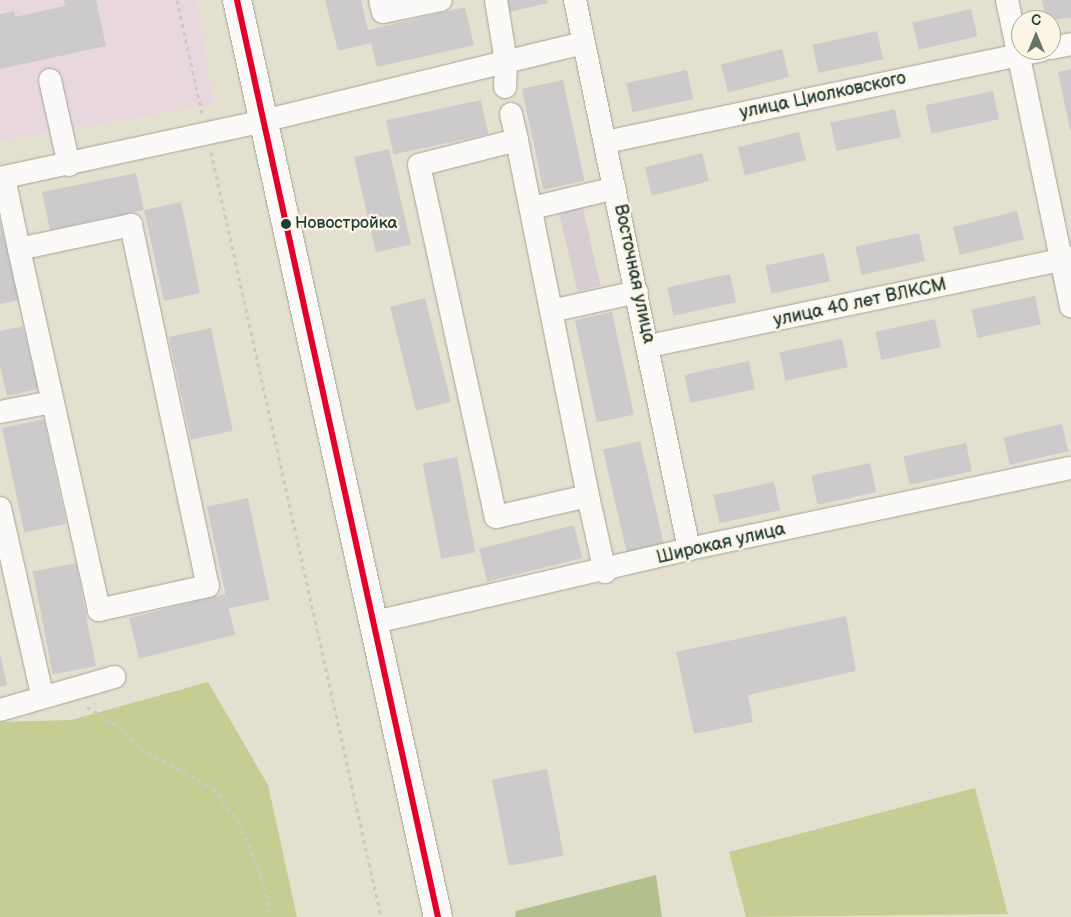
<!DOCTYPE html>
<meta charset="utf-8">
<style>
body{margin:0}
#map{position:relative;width:1071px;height:917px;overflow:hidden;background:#e4e0cf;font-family:"Balsamiq Sans",sans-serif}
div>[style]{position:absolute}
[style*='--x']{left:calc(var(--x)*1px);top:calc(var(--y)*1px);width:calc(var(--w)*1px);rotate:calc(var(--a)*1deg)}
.built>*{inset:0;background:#e8d8de}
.industrial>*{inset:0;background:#d6ced2;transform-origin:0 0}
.green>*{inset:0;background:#c6cd92}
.forest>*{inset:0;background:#b2c08d}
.building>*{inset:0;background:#cdcacc;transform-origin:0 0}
.path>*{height:3px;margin-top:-1.5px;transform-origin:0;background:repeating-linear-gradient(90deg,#c9cbc6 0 4px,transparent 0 8px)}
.roads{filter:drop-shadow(0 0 1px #a3a499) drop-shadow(0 0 1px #a3a499)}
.minor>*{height:22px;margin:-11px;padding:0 11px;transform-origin:11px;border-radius:11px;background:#fbfaf8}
.major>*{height:28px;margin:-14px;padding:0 14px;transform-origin:14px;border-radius:14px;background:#fbfaf8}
.bus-1>*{height:6px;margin:-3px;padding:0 3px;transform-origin:3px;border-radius:3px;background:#e4002b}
.dots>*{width:14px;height:14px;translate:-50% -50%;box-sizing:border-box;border:2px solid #fcf5e5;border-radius:50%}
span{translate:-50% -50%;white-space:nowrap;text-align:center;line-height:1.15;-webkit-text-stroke:5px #fcf5e5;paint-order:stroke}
.bus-label{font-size:17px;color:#1f3d34}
.left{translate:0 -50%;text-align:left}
.street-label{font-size:18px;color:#1f3d34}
.north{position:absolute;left:1011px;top:10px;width:50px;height:50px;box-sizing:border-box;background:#fcf5e5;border:1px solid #a4ab9e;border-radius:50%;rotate:0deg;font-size:14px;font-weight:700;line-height:20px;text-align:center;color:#1f3d34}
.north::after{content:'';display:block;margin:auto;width:18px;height:22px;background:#64766a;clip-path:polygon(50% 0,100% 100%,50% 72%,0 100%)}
</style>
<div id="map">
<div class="built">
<i style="clip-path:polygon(0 0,196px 0,214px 104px,0 141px)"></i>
</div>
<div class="industrial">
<i style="left:582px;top:205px;width:83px;height:24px;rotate:77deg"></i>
</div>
<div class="green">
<i style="clip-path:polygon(208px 682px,268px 785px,297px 917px,0 917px,0 722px,71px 720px)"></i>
<i style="clip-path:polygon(975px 788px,1008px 914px,746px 917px,729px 852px)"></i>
</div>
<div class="forest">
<i style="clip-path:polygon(656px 875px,662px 917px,515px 917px,516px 911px)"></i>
</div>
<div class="building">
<i style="clip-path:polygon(64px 0,96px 0,106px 46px,0 69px,0 14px,14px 11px,15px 17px,65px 6px)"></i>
<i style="clip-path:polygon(325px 0,361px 0,368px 30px,465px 7px,474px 45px,377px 67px,371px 43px,338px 51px)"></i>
<i style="clip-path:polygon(508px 0,547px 0,548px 3px,510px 12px)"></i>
<i style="clip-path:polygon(1042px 0,1071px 0,1071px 18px,1046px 20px)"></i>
<i style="left:971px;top:9px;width:28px;height:60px;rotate:77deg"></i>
<i style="left:877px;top:31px;width:29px;height:66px;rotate:78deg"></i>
<i style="left:782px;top:49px;width:29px;height:63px;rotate:76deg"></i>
<i style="clip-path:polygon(1071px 69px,1071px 130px,1070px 130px,1058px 72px)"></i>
<i style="left:687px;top:70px;width:30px;height:62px;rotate:78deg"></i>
<i style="left:563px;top:80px;width:103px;height:42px;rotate:78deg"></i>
<i style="left:993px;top:91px;width:29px;height:69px;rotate:78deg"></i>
<i style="left:481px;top:100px;width:35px;height:97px;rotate:78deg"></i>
<i style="left:895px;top:109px;width:29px;height:66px;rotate:78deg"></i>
<i style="left:799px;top:132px;width:29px;height:63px;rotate:76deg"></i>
<i style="left:389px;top:149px;width:98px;height:36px;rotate:77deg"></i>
<i style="left:702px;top:153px;width:29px;height:59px;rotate:76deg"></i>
<i style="clip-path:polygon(136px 173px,144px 210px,181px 202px,200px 293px,164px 301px,144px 210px,50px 230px,42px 192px)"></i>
<i style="left:1017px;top:211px;width:29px;height:66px;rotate:76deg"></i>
<i style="clip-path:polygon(0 222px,19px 300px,0 304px)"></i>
<i style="left:919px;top:233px;width:29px;height:65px;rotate:78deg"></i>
<i style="left:824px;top:253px;width:29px;height:60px;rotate:78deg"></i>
<i style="left:730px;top:274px;width:29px;height:64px;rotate:78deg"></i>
<i style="left:1035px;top:296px;width:29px;height:65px;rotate:78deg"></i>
<i style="left:425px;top:298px;width:107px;height:36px;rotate:76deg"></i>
<i style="left:612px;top:312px;width:105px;height:38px;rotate:78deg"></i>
<i style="left:935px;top:319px;width:29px;height:61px;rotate:78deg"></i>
<i style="clip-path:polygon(23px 326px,38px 389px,7px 396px,0 366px,0 331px)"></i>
<i style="left:211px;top:328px;width:105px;height:43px;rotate:78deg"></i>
<i style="left:842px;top:339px;width:29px;height:64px;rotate:78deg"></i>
<i style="left:749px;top:361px;width:29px;height:66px;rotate:78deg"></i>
<i style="left:44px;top:419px;width:107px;height:43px;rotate:78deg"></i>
<i style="left:1062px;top:424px;width:28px;height:60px;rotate:77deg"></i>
<i style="left:640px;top:441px;width:106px;height:38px;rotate:77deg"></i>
<i style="left:966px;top:443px;width:29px;height:64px;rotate:78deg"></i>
<i style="left:457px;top:457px;width:97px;height:35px;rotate:79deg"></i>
<i style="left:870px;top:463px;width:30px;height:60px;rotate:78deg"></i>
<i style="left:774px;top:482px;width:29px;height:62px;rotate:78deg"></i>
<i style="left:248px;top:498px;width:104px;height:42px;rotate:78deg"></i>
<i style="left:574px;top:525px;width:34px;height:98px;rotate:76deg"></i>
<i style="left:76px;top:563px;width:105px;height:44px;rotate:79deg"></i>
<i style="left:225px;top:594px;width:42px;height:99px;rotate:76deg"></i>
<i style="clip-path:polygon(846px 616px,856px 671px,748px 695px,753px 722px,694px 734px,676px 652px)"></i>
<i style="clip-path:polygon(0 654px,7px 685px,0 687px)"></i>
<i style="left:547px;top:769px;width:88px;height:56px;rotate:79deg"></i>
</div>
<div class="path">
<i style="--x:177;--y:0;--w:117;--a:77.6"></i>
<i style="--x:211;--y:152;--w:784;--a:77.47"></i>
<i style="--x:87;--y:707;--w:30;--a:30"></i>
<i style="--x:113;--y:722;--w:39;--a:44"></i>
<i style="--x:141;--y:749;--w:82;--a:28.4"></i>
<i style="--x:213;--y:788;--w:43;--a:52.6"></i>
<i style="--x:239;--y:822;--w:61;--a:67.7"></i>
<i style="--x:262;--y:878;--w:40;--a:77"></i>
</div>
<div class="roads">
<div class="minor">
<i style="--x:380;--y:0;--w:12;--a:76"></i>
<i style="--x:383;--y:12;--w:59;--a:-11.7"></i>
<i style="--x:496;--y:0;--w:63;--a:80.8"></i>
<i style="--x:506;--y:62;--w:25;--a:92"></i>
<i style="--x:575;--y:0;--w:561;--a:78.27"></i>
<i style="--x:1007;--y:0;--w:313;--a:78.2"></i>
<i style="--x:1051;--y:48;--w:20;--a:-11"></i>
<i style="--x:50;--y:80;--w:87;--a:77.4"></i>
<i style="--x:511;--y:114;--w:27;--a:77"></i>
<i style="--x:517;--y:140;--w:101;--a:165.7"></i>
<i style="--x:419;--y:165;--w:360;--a:77.7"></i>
<i style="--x:496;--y:517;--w:94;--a:-12.9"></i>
<i style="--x:588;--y:496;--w:363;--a:-101.3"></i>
<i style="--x:606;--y:142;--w:445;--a:-11.9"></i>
<i style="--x:0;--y:178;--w:269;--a:-12.2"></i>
<i style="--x:263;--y:121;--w:330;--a:-13.7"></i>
<i style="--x:4;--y:178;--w:73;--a:78.1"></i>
<i style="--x:19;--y:249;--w:115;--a:-12.1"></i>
<i style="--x:131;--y:225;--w:369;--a:78"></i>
<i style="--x:208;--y:586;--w:112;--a:167.6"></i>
<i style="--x:99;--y:610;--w:370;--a:-102.5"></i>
<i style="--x:532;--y:208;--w:85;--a:-13.5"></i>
<i style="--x:551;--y:311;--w:88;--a:-12.5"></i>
<i style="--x:649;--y:346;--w:431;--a:-11.8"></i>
<i style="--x:0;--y:412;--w:53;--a:-10.9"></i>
<i style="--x:588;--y:496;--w:78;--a:77.4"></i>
<i style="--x:0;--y:508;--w:192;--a:77.3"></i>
<i style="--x:371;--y:623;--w:326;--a:-13.1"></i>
<i style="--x:689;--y:549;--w:390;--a:-12"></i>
<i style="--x:0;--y:710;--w:119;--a:-16.1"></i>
</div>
<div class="major">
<i style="--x:237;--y:0;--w:939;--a:77.64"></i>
</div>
</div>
<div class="bus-1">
<i style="--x:237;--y:0;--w:939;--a:77.64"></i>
</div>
<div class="dots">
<i style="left:286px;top:224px;background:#1f3d34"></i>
</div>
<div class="bus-label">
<span class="left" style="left:295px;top:224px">Новостройка</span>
</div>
<div class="street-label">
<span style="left:823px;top:96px;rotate:-12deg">улица Циолковского</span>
<span style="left:634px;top:274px;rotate:78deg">Восточная улица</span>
<span style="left:860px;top:303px;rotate:-12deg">улица 40 лет ВЛКСМ</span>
<span style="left:721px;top:544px;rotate:-13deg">Широкая улица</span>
</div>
<div class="north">С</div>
</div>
